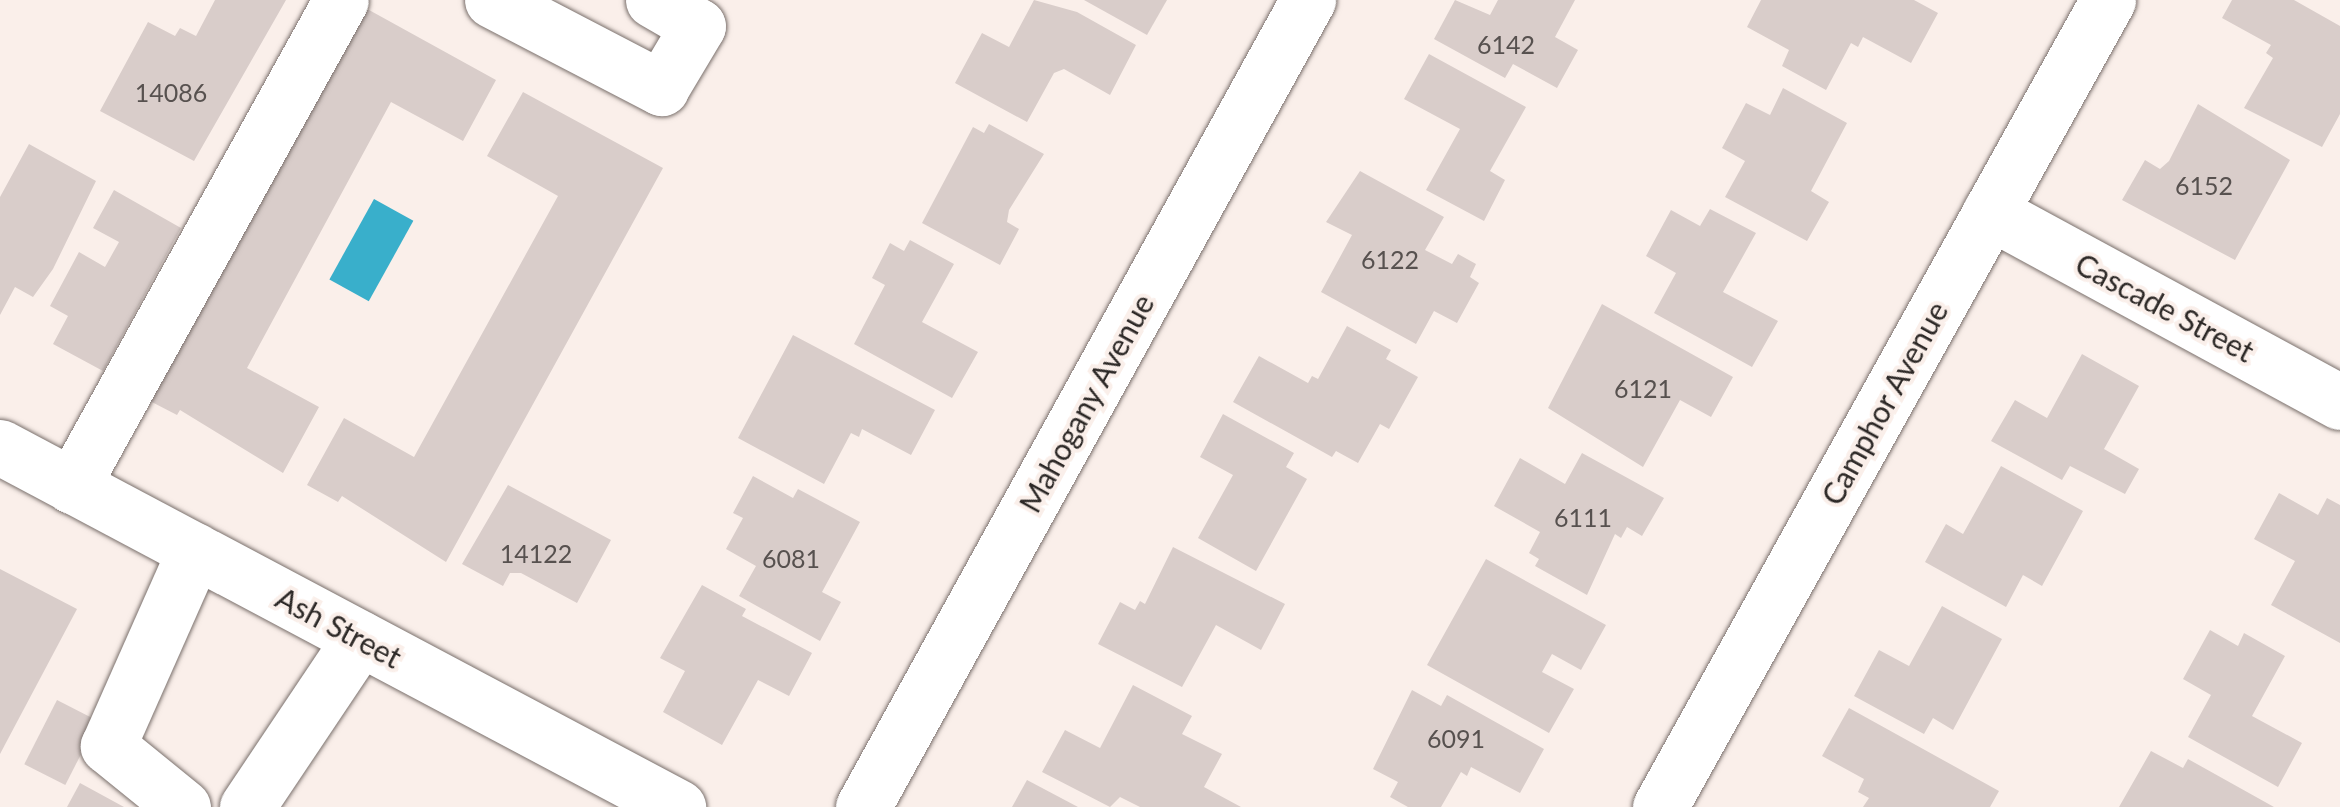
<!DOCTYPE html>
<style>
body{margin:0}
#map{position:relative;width:2340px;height:807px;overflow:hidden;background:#faefea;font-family:Lato,sans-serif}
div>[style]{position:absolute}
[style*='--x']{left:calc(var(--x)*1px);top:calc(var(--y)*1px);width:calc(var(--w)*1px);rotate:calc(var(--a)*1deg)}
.water>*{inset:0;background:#39afcb;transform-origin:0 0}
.building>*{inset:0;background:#d9cdca;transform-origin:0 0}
.roads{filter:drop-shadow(0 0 2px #7a706c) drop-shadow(0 0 2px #7a706c)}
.minor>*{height:55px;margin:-27.5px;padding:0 27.5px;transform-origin:27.5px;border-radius:27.5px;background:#fff}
span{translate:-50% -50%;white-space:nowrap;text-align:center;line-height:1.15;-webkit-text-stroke:8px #faefea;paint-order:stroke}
.number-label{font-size:25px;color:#57514f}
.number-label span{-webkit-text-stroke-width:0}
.street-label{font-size:30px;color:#2c2826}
</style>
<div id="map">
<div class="water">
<i style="left:374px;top:199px;width:45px;height:92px;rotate:29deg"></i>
</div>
<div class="building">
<i style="clip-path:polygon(215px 0,286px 0,194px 161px,100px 111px,148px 22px,175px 36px,180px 28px,196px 36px)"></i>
<i style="clip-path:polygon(1034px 0,1077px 12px,1136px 45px,1110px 95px,1064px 69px,1054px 73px,1027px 122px,955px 83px,982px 33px,1009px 47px)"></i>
<i style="clip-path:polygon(1084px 0,1167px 0,1147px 35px)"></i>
<i style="clip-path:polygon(1455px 0,1490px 15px,1498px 0,1575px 0,1555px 37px,1578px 50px,1557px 88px,1513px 64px,1505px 78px,1434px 39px)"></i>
<i style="clip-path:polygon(1761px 0,1914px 0,1938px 13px,1911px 63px,1863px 37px,1858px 47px,1851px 43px,1826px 90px,1782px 66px,1789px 50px,1747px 27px)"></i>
<i style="clip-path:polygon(2232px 0,2294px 0,2340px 26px,2340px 114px,2322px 147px,2244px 108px,2273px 58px,2266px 53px,2271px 45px,2222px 18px)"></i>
<i style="clip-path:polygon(360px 5px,496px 80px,463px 141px,391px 102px,247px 368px,319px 407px,283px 473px,180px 410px,177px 415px,146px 399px)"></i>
<i style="clip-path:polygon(1429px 54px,1526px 107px,1490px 171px,1505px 180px,1484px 221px,1426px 190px,1460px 129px,1404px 99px)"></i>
<i style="clip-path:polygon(1783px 88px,1847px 123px,1811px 191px,1829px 202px,1807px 241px,1725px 197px,1745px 161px,1722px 148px,1746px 103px,1770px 115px)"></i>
<i style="clip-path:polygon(523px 92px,663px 168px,446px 562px,342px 496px,338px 502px,307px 485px,344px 418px,414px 457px,558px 196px,487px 156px)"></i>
<i style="clip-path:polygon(2198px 104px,2290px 160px,2235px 260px,2122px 200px,2145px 160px,2160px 169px,2169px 161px)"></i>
<i style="clip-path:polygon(989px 124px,1044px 154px,1009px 210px,1007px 222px,1019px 229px,1000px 265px,922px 223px,973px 127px,984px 133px)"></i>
<i style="clip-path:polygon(29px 144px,96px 181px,53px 269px,33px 297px,15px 287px,0 315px,0 197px)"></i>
<i style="clip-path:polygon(1360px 171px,1444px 217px,1425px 250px,1452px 264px,1458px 254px,1476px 264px,1470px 277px,1479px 283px,1457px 323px,1434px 311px,1416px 344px,1321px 292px,1352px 235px,1326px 222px)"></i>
<i style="clip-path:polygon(114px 190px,181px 228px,103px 371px,53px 344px,68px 316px,50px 306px,79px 252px,105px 267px,119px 242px,93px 228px)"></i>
<i style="clip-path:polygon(1710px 209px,1756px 233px,1723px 292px,1778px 321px,1752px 367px,1654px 313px,1676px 273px,1646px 256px,1671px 210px,1700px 226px)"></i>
<i style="clip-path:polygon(910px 240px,954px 264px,922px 322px,978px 352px,952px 398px,854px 344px,885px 285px,872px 278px,890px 243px,904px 251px)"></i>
<i style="clip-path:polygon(1602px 304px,1733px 377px,1711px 417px,1680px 400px,1643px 467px,1548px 408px)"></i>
<i style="clip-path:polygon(1347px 326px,1391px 350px,1386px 359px,1418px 377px,1389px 429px,1380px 424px,1358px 463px,1336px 451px,1332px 457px,1233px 402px,1259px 356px,1308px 383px,1312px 376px,1318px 379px)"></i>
<i style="clip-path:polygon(793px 335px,935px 410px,911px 455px,862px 429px,859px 437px,851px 433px,824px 484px,738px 438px)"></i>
<i style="clip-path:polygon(2082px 354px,2139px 386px,2104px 449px,2139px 469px,2125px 494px,2070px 466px,2062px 480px,1991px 441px,2015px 400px,2047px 418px)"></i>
<i style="clip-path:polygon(1223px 414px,1294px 453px,1286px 467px,1307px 479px,1256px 571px,1198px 538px,1233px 475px,1200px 457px)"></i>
<i style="clip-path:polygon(1582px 453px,1664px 498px,1642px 536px,1627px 527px,1621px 538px,1615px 534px,1587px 595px,1535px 566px,1539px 559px,1529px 553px,1540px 532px,1494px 506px,1520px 458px,1565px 484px)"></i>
<i style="clip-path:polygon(2001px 466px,2083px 511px,2042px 586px,2023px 575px,2006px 607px,1925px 562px,1946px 524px,1963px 534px)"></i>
<i style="clip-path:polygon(753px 476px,793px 498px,798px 489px,860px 522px,822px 592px,841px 602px,820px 641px,739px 596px,756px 566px,726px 549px,743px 518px,733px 513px)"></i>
<i style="clip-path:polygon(508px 485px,611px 540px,577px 603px,521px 573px,510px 573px,503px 586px,462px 564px)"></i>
<i style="clip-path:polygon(2279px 493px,2318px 515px,2327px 498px,2340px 505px,2340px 643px,2271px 605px,2295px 561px,2254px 539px)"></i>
<i style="clip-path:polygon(1173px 547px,1285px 604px,1261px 650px,1216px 625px,1182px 687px,1098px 644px,1120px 602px,1135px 610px,1140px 601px,1145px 604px)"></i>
<i style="clip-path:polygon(1486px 559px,1606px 625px,1581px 670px,1552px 654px,1542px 672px,1574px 689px,1549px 733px,1427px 665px)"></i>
<i style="clip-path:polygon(0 569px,77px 609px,0 754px)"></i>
<i style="clip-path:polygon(702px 585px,746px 609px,742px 616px,812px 653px,789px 696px,758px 680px,722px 745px,663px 712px,685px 671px,660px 658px)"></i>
<i style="clip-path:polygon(1942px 606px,2002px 639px,1953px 730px,1933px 718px,1924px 734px,1854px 696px,1879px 650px,1909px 666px)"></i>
<i style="clip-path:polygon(2210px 630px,2238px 646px,2244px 633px,2285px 656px,2252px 716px,2302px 743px,2278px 787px,2188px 737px,2211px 695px,2183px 679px)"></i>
<i style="clip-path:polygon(1133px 685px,1192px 716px,1182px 734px,1222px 754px,1204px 787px,1241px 807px,1140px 807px,1120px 797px,1110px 807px,1042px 772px,1065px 730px,1100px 748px)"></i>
<i style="clip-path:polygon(1412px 690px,1441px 706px,1447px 695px,1544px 749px,1520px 793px,1471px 767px,1467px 776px,1461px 772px,1441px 807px,1408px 807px,1390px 797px,1398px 782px,1373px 769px)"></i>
<i style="left:57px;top:700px;width:46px;height:72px;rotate:27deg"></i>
<i style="clip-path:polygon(1849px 708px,1999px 791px,1990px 807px,1863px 807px,1869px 798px,1858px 792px,1864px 779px,1822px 756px)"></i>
<i style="clip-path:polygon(2151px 751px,2183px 768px,2188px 759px,2274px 807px,2119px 807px)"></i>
<i style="clip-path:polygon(1027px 780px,1078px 807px,1012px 807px)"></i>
<i style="clip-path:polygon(80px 783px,124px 807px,67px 807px)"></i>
</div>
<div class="roads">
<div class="minor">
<i style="--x:492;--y:0;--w:191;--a:27.5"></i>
<i style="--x:661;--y:88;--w:72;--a:-59.2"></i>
<i style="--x:698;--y:26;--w:52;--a:-150"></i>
<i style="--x:1990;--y:212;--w:398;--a:28.5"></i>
<i style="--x:0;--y:447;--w:768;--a:27.97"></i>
<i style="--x:72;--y:486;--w:555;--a:-61.04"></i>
<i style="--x:183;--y:807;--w:97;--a:-140.9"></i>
<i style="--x:108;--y:746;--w:214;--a:-66.1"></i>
<i style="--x:247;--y:807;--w:203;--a:-56.2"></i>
<i style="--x:863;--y:807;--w:922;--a:-61.13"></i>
<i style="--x:1660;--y:807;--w:923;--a:-60.96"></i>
</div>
</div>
<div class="number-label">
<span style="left:1506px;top:44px">6142</span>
<span style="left:171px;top:92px">14086</span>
<span style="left:2204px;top:185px">6152</span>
<span style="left:1390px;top:259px">6122</span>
<span style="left:1643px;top:388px">6121</span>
<span style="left:1583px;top:517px">6111</span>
<span style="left:536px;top:553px">14122</span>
<span style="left:791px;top:558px">6081</span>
<span style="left:1456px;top:738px">6091</span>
</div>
<div class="street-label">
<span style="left:2165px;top:307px;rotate:28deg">Cascade Street</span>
<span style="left:1086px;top:403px;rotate:-61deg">Mahogany Avenue</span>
<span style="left:1884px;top:403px;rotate:-61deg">Camphor Avenue</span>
<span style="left:339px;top:627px;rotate:28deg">Ash Street</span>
</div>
</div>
